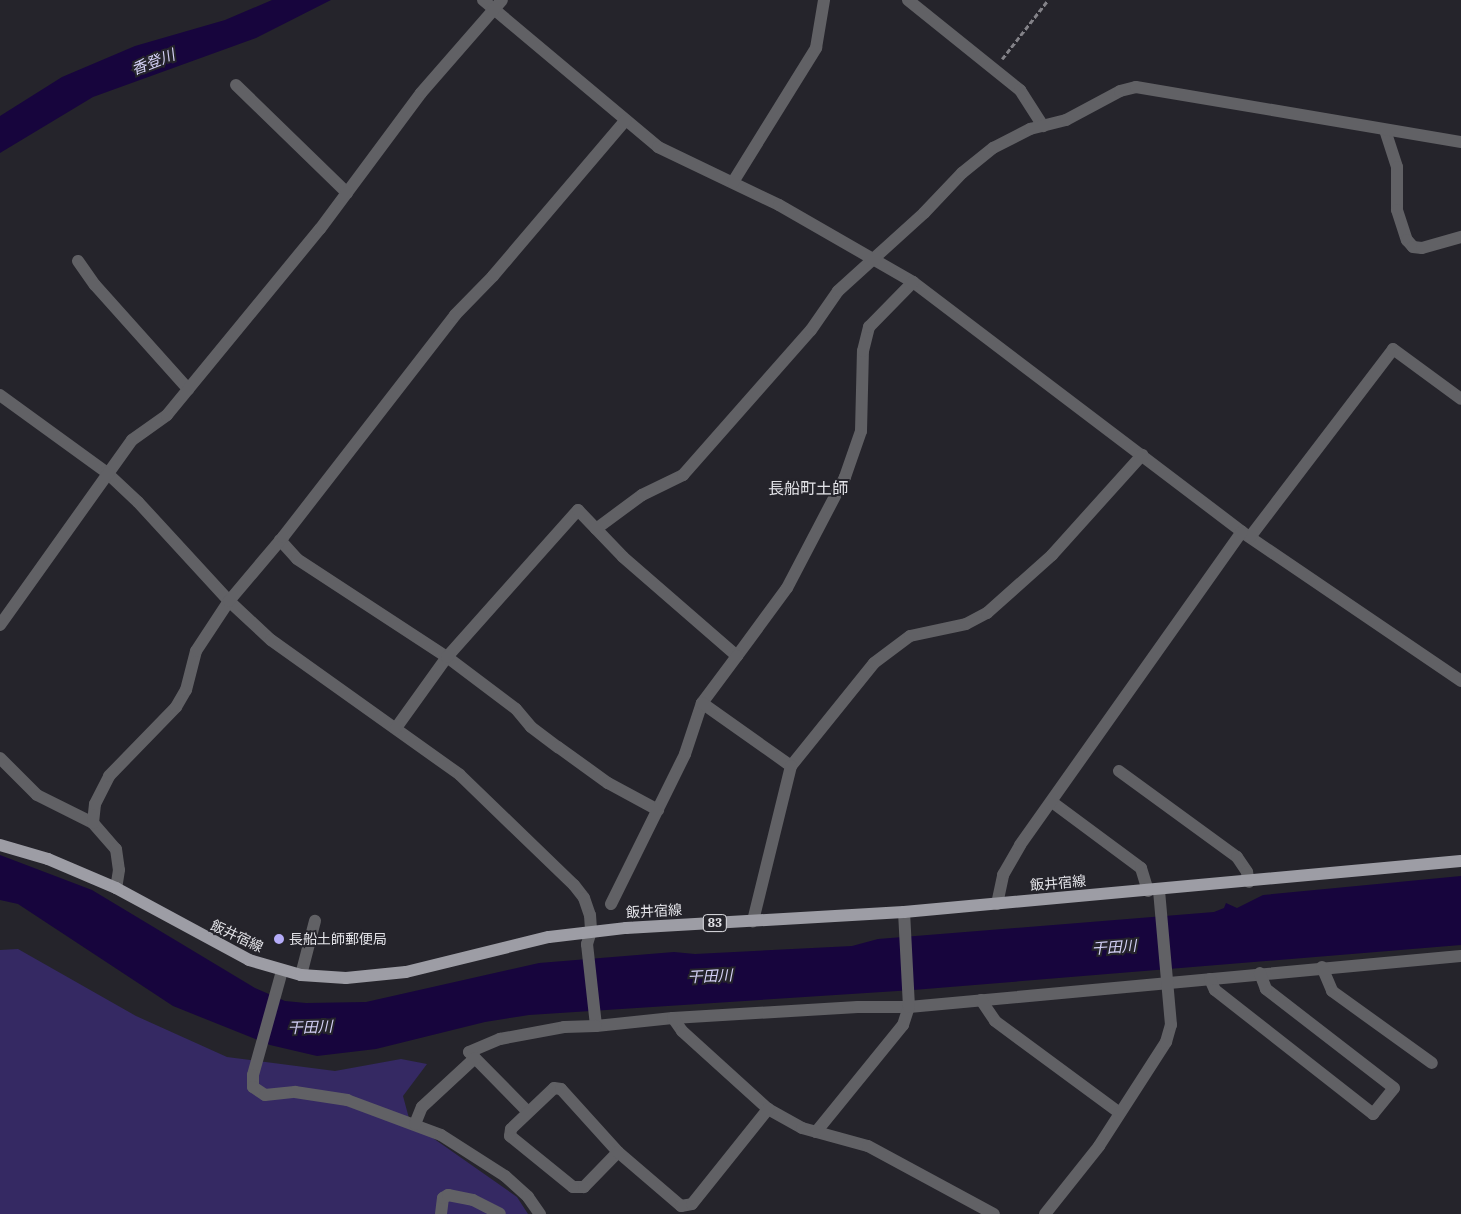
<!DOCTYPE html>
<meta charset="utf-8">
<style>
body{margin:0}
#map{position:relative;width:1461px;height:1214px;overflow:hidden;background:#25242b;font-family:"IBM Plex Serif","Noto Sans JP",serif}
div>[style]{position:absolute}
[style*='--x']{left:calc(var(--x)*1px);top:calc(var(--y)*1px);width:calc(var(--w)*1px);rotate:calc(var(--a)*1deg)}
.green>*{inset:0;background:#352963}
.water>*{inset:0;background:#17053d}
.path>*{height:2.5px;margin-top:-1.25px;transform-origin:0;background:repeating-linear-gradient(90deg,#838288 0 5px,transparent 0 7.5px)}
.minor>*{height:12px;margin:-6px;padding:0 6px;transform-origin:6px;border-radius:6px;background:#616165}
.major>*{height:12px;margin:-6px;padding:0 6px;transform-origin:6px;border-radius:6px;background:#9d9da5}
.dots>*{width:14px;height:14px;translate:-50% -50%;box-sizing:border-box;border:2px solid #25242b;border-radius:50%}
span{translate:-50% -50%;white-space:nowrap;text-align:center;line-height:1.15;-webkit-text-stroke:4px #25242b;paint-order:stroke}
.shield-label span{padding:1px 4px;background:#25242b;border:1px solid;border-radius:4px;-webkit-text-stroke-width:0}
.shield-label{font-size:12px;color:#e2e2e7;font-weight:700}
.street-label{font-size:14px;color:#e2e2e7}
.poi-label{font-size:14px;color:#e2e2e7}
.left{translate:0 -50%;text-align:left}
.water-label{font-size:15px;color:#d4d1f6;font-style:italic}
.quarter-label{font-size:16px;color:#e2e2e7}
</style>
<div id="map">
<div class="green">
<i style="clip-path:polygon(18px 949px,136px 1016px,227px 1057px,335px 1071px,401px 1059px,427px 1064px,403px 1096px,410px 1122px,517px 1197px,528px 1214px,0 1214px,0 950px)"></i>
</div>
<div class="water">
<i style="clip-path:polygon(272px 0,331px 0,256px 38px,93px 97px,0 153px,0 116px,62px 77px,135px 46px,225px 20px)"></i>
<i style="clip-path:polygon(0 855px,92px 890px,255px 988px,285px 1001px,306px 1003px,366px 1002px,539px 963px,674px 952px,695px 954px,852px 946px,878px 939px,1214px 912px,1224px 908px,1226px 903px,1237px 908px,1263px 895px,1461px 876px,1461px 945px,913px 990px,529px 1015px,485px 1022px,376px 1049px,317px 1056px,270px 1045px,173px 1006px,18px 904px,0 900px)"></i>
</div>
<div class="path">
<i style="--x:1002;--y:59;--w:75;--a:-52.1"></i>
</div>
<div class="minor">
<i style="--x:483;--y:0;--w:229;--a:40"></i>
<i style="--x:658;--y:147;--w:134;--a:25.6"></i>
<i style="--x:779;--y:205;--w:155;--a:29.9"></i>
<i style="--x:913;--y:282;--w:413;--a:37.2"></i>
<i style="--x:1242;--y:532;--w:265;--a:34.2"></i>
<i style="--x:908;--y:0;--w:144;--a:38.8"></i>
<i style="--x:1020;--y:90;--w:43;--a:57.4"></i>
<i style="--x:236;--y:85;--w:155;--a:44.2"></i>
<i style="--x:1385;--y:130;--w:39;--a:72"></i>
<i style="--x:1397;--y:167;--w:43;--a:90"></i>
<i style="--x:1397;--y:210;--w:32;--a:72"></i>
<i style="--x:1407;--y:240;--w:9;--a:49"></i>
<i style="--x:1413;--y:247;--w:9;--a:6"></i>
<i style="--x:1422;--y:248;--w:41;--a:-15.8"></i>
<i style="--x:733;--y:182;--w:158;--a:-58.2"></i>
<i style="--x:816;--y:48;--w:49;--a:-80.5"></i>
<i style="--x:78;--y:261;--w:29;--a:55"></i>
<i style="--x:95;--y:285;--w:140;--a:48.2"></i>
<i style="--x:0;--y:395;--w:131;--a:36"></i>
<i style="--x:106;--y:472;--w:44;--a:43.2"></i>
<i style="--x:138;--y:502;--w:134;--a:47.4"></i>
<i style="--x:229;--y:601;--w:57;--a:42.9"></i>
<i style="--x:271;--y:640;--w:232;--a:35.5"></i>
<i style="--x:460;--y:775;--w:158;--a:44"></i>
<i style="--x:574;--y:885;--w:16;--a:52"></i>
<i style="--x:584;--y:898;--w:18;--a:71"></i>
<i style="--x:590;--y:915;--w:16;--a:86"></i>
<i style="--x:591;--y:931;--w:14;--a:107"></i>
<i style="--x:587;--y:944;--w:82;--a:83.7"></i>
<i style="--x:596;--y:1026;--w:77;--a:-5.9"></i>
<i style="--x:673;--y:1018;--w:185;--a:-3.4"></i>
<i style="--x:858;--y:1007;--w:51;--a:0"></i>
<i style="--x:909;--y:1007;--w:554;--a:-5.28"></i>
<i style="--x:596;--y:529;--w:57;--a:-36.5"></i>
<i style="--x:642;--y:495;--w:46;--a:-26"></i>
<i style="--x:683;--y:475;--w:193;--a:-48.6"></i>
<i style="--x:811;--y:330;--w:47;--a:-55.3"></i>
<i style="--x:838;--y:291;--w:116;--a:-42.2"></i>
<i style="--x:924;--y:213;--w:55;--a:-46.5"></i>
<i style="--x:962;--y:173;--w:40;--a:-39"></i>
<i style="--x:993;--y:148;--w:42;--a:-27.2"></i>
<i style="--x:1030;--y:129;--w:37;--a:-14"></i>
<i style="--x:1066;--y:120;--w:61;--a:-28.2"></i>
<i style="--x:1120;--y:91;--w:16;--a:-14"></i>
<i style="--x:1136;--y:87;--w:330;--a:9.6"></i>
<i style="--x:1250;--y:537;--w:236;--a:-52.7"></i>
<i style="--x:1393;--y:349;--w:84;--a:36.3"></i>
<i style="--x:280;--y:540;--w:25;--a:48"></i>
<i style="--x:297;--y:559;--w:179;--a:33.2"></i>
<i style="--x:447;--y:657;--w:86;--a:37"></i>
<i style="--x:516;--y:709;--w:23;--a:50"></i>
<i style="--x:531;--y:727;--w:34;--a:37"></i>
<i style="--x:558;--y:747;--w:62;--a:35.8"></i>
<i style="--x:608;--y:783;--w:57;--a:28.4"></i>
<i style="--x:0;--y:625;--w:227;--a:-54.5"></i>
<i style="--x:132;--y:440;--w:43;--a:-35.5"></i>
<i style="--x:167;--y:415;--w:241;--a:-50.6"></i>
<i style="--x:320;--y:229;--w:169;--a:-53.4"></i>
<i style="--x:421;--y:93;--w:123;--a:-48.9"></i>
<i style="--x:737;--y:656;--w:84;--a:-53.7"></i>
<i style="--x:787;--y:588;--w:125;--a:-62.4"></i>
<i style="--x:845;--y:477;--w:49;--a:-70.8"></i>
<i style="--x:861;--y:431;--w:80;--a:-88.6"></i>
<i style="--x:863;--y:351;--w:25;--a:-76"></i>
<i style="--x:869;--y:327;--w:63;--a:-45.6"></i>
<i style="--x:396;--y:728;--w:87;--a:-54.3"></i>
<i style="--x:447;--y:657;--w:197;--a:-48.3"></i>
<i style="--x:578;--y:510;--w:65;--a:46.2"></i>
<i style="--x:623;--y:557;--w:151;--a:41"></i>
<i style="--x:737;--y:656;--w:59;--a:126.7"></i>
<i style="--x:0;--y:758;--w:52;--a:45"></i>
<i style="--x:37;--y:795;--w:63;--a:26.6"></i>
<i style="--x:93;--y:823;--w:35;--a:49"></i>
<i style="--x:116;--y:849;--w:21;--a:82"></i>
<i style="--x:119;--y:870;--w:18;--a:99"></i>
<i style="--x:791;--y:766;--w:132;--a:-51.1"></i>
<i style="--x:874;--y:663;--w:45;--a:-36.9"></i>
<i style="--x:910;--y:636;--w:57;--a:-12.1"></i>
<i style="--x:966;--y:624;--w:24;--a:-28"></i>
<i style="--x:987;--y:613;--w:87;--a:-41.7"></i>
<i style="--x:1052;--y:555;--w:135;--a:-48"></i>
<i style="--x:1119;--y:771;--w:146;--a:36.1"></i>
<i style="--x:1237;--y:857;--w:18;--a:56"></i>
<i style="--x:1247;--y:872;--w:10;--a:79"></i>
<i style="--x:1052;--y:802;--w:111;--a:36.6"></i>
<i style="--x:1141;--y:868;--w:24;--a:73"></i>
<i style="--x:93;--y:823;--w:19;--a:-84"></i>
<i style="--x:95;--y:804;--w:31;--a:-63"></i>
<i style="--x:109;--y:776;--w:96;--a:-45.8"></i>
<i style="--x:176;--y:707;--w:20;--a:-60"></i>
<i style="--x:186;--y:690;--w:40;--a:-75.6"></i>
<i style="--x:196;--y:651;--w:60;--a:-56.6"></i>
<i style="--x:229;--y:601;--w:84;--a:-49.8"></i>
<i style="--x:283;--y:537;--w:281;--a:-52.2"></i>
<i style="--x:455;--y:315;--w:54;--a:-45.7"></i>
<i style="--x:493;--y:276;--w:204;--a:-49.6"></i>
<i style="--x:611;--y:904;--w:167;--a:-63.7"></i>
<i style="--x:685;--y:754;--w:54;--a:-71.6"></i>
<i style="--x:702;--y:703;--w:109;--a:35.3"></i>
<i style="--x:791;--y:766;--w:160;--a:103.8"></i>
<i style="--x:997;--y:904;--w:30;--a:-78"></i>
<i style="--x:1003;--y:875;--w:34;--a:-60"></i>
<i style="--x:1020;--y:845;--w:384;--a:-54.7"></i>
<i style="--x:1322;--y:967;--w:26;--a:67"></i>
<i style="--x:1332;--y:991;--w:123;--a:35.8"></i>
<i style="--x:282;--y:971;--w:108;--a:105.6"></i>
<i style="--x:253;--y:1075;--w:12;--a:90"></i>
<i style="--x:253;--y:1087;--w:14;--a:34"></i>
<i style="--x:265;--y:1095;--w:30;--a:-6"></i>
<i style="--x:295;--y:1092;--w:53;--a:8.7"></i>
<i style="--x:347;--y:1100;--w:100;--a:20.4"></i>
<i style="--x:441;--y:1135;--w:76;--a:32.6"></i>
<i style="--x:505;--y:1176;--w:31;--a:42"></i>
<i style="--x:528;--y:1197;--w:21;--a:55"></i>
<i style="--x:301;--y:975;--w:56;--a:-75.5"></i>
<i style="--x:1210;--y:979;--w:12;--a:66"></i>
<i style="--x:1215;--y:990;--w:201;--a:38.1"></i>
<i style="--x:1373;--y:1114;--w:33;--a:-51"></i>
<i style="--x:1394;--y:1088;--w:162;--a:-142.3"></i>
<i style="--x:1266;--y:989;--w:17;--a:-111"></i>
<i style="--x:981;--y:1000;--w:25;--a:56"></i>
<i style="--x:995;--y:1021;--w:155;--a:36.4"></i>
<i style="--x:673;--y:1018;--w:16;--a:55"></i>
<i style="--x:682;--y:1031;--w:116;--a:42.2"></i>
<i style="--x:768;--y:1109;--w:39;--a:29"></i>
<i style="--x:802;--y:1128;--w:68;--a:15.3"></i>
<i style="--x:868;--y:1146;--w:143;--a:28.4"></i>
<i style="--x:528;--y:1112;--w:84;--a:-134.5"></i>
<i style="--x:469;--y:1052;--w:34;--a:-23"></i>
<i style="--x:500;--y:1039;--w:65;--a:-10.6"></i>
<i style="--x:564;--y:1027;--w:32;--a:-2"></i>
<i style="--x:415;--y:1124;--w:18;--a:-68"></i>
<i style="--x:422;--y:1107;--w:72;--a:-42.8"></i>
<i style="--x:816;--y:1132;--w:138;--a:-50.9"></i>
<i style="--x:903;--y:1025;--w:19;--a:-72"></i>
<i style="--x:909;--y:1007;--w:95;--a:-93"></i>
<i style="--x:618;--y:1152;--w:49;--a:134.2"></i>
<i style="--x:584;--y:1187;--w:11;--a:180"></i>
<i style="--x:573;--y:1187;--w:81;--a:-141"></i>
<i style="--x:510;--y:1136;--w:7;--a:-82"></i>
<i style="--x:511;--y:1129;--w:59;--a:-43.6"></i>
<i style="--x:554;--y:1088;--w:7;--a:8"></i>
<i style="--x:561;--y:1089;--w:85;--a:47.9"></i>
<i style="--x:618;--y:1152;--w:83;--a:40.6"></i>
<i style="--x:681;--y:1206;--w:11;--a:-10"></i>
<i style="--x:692;--y:1204;--w:122;--a:-51.3"></i>
<i style="--x:441;--y:1214;--w:16;--a:-83"></i>
<i style="--x:443;--y:1198;--w:6;--a:-31"></i>
<i style="--x:448;--y:1195;--w:25;--a:11"></i>
<i style="--x:473;--y:1200;--w:30;--a:27"></i>
<i style="--x:1045;--y:1214;--w:87;--a:-51.5"></i>
<i style="--x:1099;--y:1146;--w:124;--a:-57.2"></i>
<i style="--x:1166;--y:1042;--w:18;--a:-74"></i>
<i style="--x:1171;--y:1025;--w:136;--a:-95.1"></i>
</div>
<div class="major">
<i style="--x:0;--y:845;--w:50;--a:16.3"></i>
<i style="--x:48;--y:859;--w:74;--a:23.1"></i>
<i style="--x:116;--y:888;--w:151;--a:28.4"></i>
<i style="--x:249;--y:960;--w:54;--a:16.1"></i>
<i style="--x:301;--y:975;--w:45;--a:3.8"></i>
<i style="--x:346;--y:978;--w:60;--a:-5.7"></i>
<i style="--x:406;--y:972;--w:147;--a:-13.8"></i>
<i style="--x:549;--y:937;--w:78;--a:-6.7"></i>
<i style="--x:626;--y:928;--w:278;--a:-3.3"></i>
<i style="--x:904;--y:912;--w:559;--a:-5.23"></i>
</div>
<div class="dots">
<i style="left:279px;top:939px;background:#b5acf8"></i>
</div>
<div class="shield-label">
<span style="left:715px;top:923px">83</span>
</div>
<div class="street-label">
<span style="left:1058px;top:883px;rotate:-5deg">飯井宿線</span>
<span style="left:654px;top:911px;rotate:-3deg">飯井宿線</span>
<span style="left:237px;top:936px;rotate:25deg">飯井宿線</span>
</div>
<div class="poi-label">
<span class="left" style="left:289px;top:939px">長船土師郵便局</span>
</div>
<div class="water-label">
<span style="left:153px;top:62px;rotate:-21deg">香登川</span>
<span style="left:1114px;top:947px;rotate:-4deg">干田川</span>
<span style="left:710px;top:976px;rotate:-3deg">干田川</span>
<span style="left:310px;top:1027px;rotate:-2deg">干田川</span>
</div>
<div class="quarter-label">
<span style="left:808px;top:488px">長船町土師</span>
</div>
</div>
